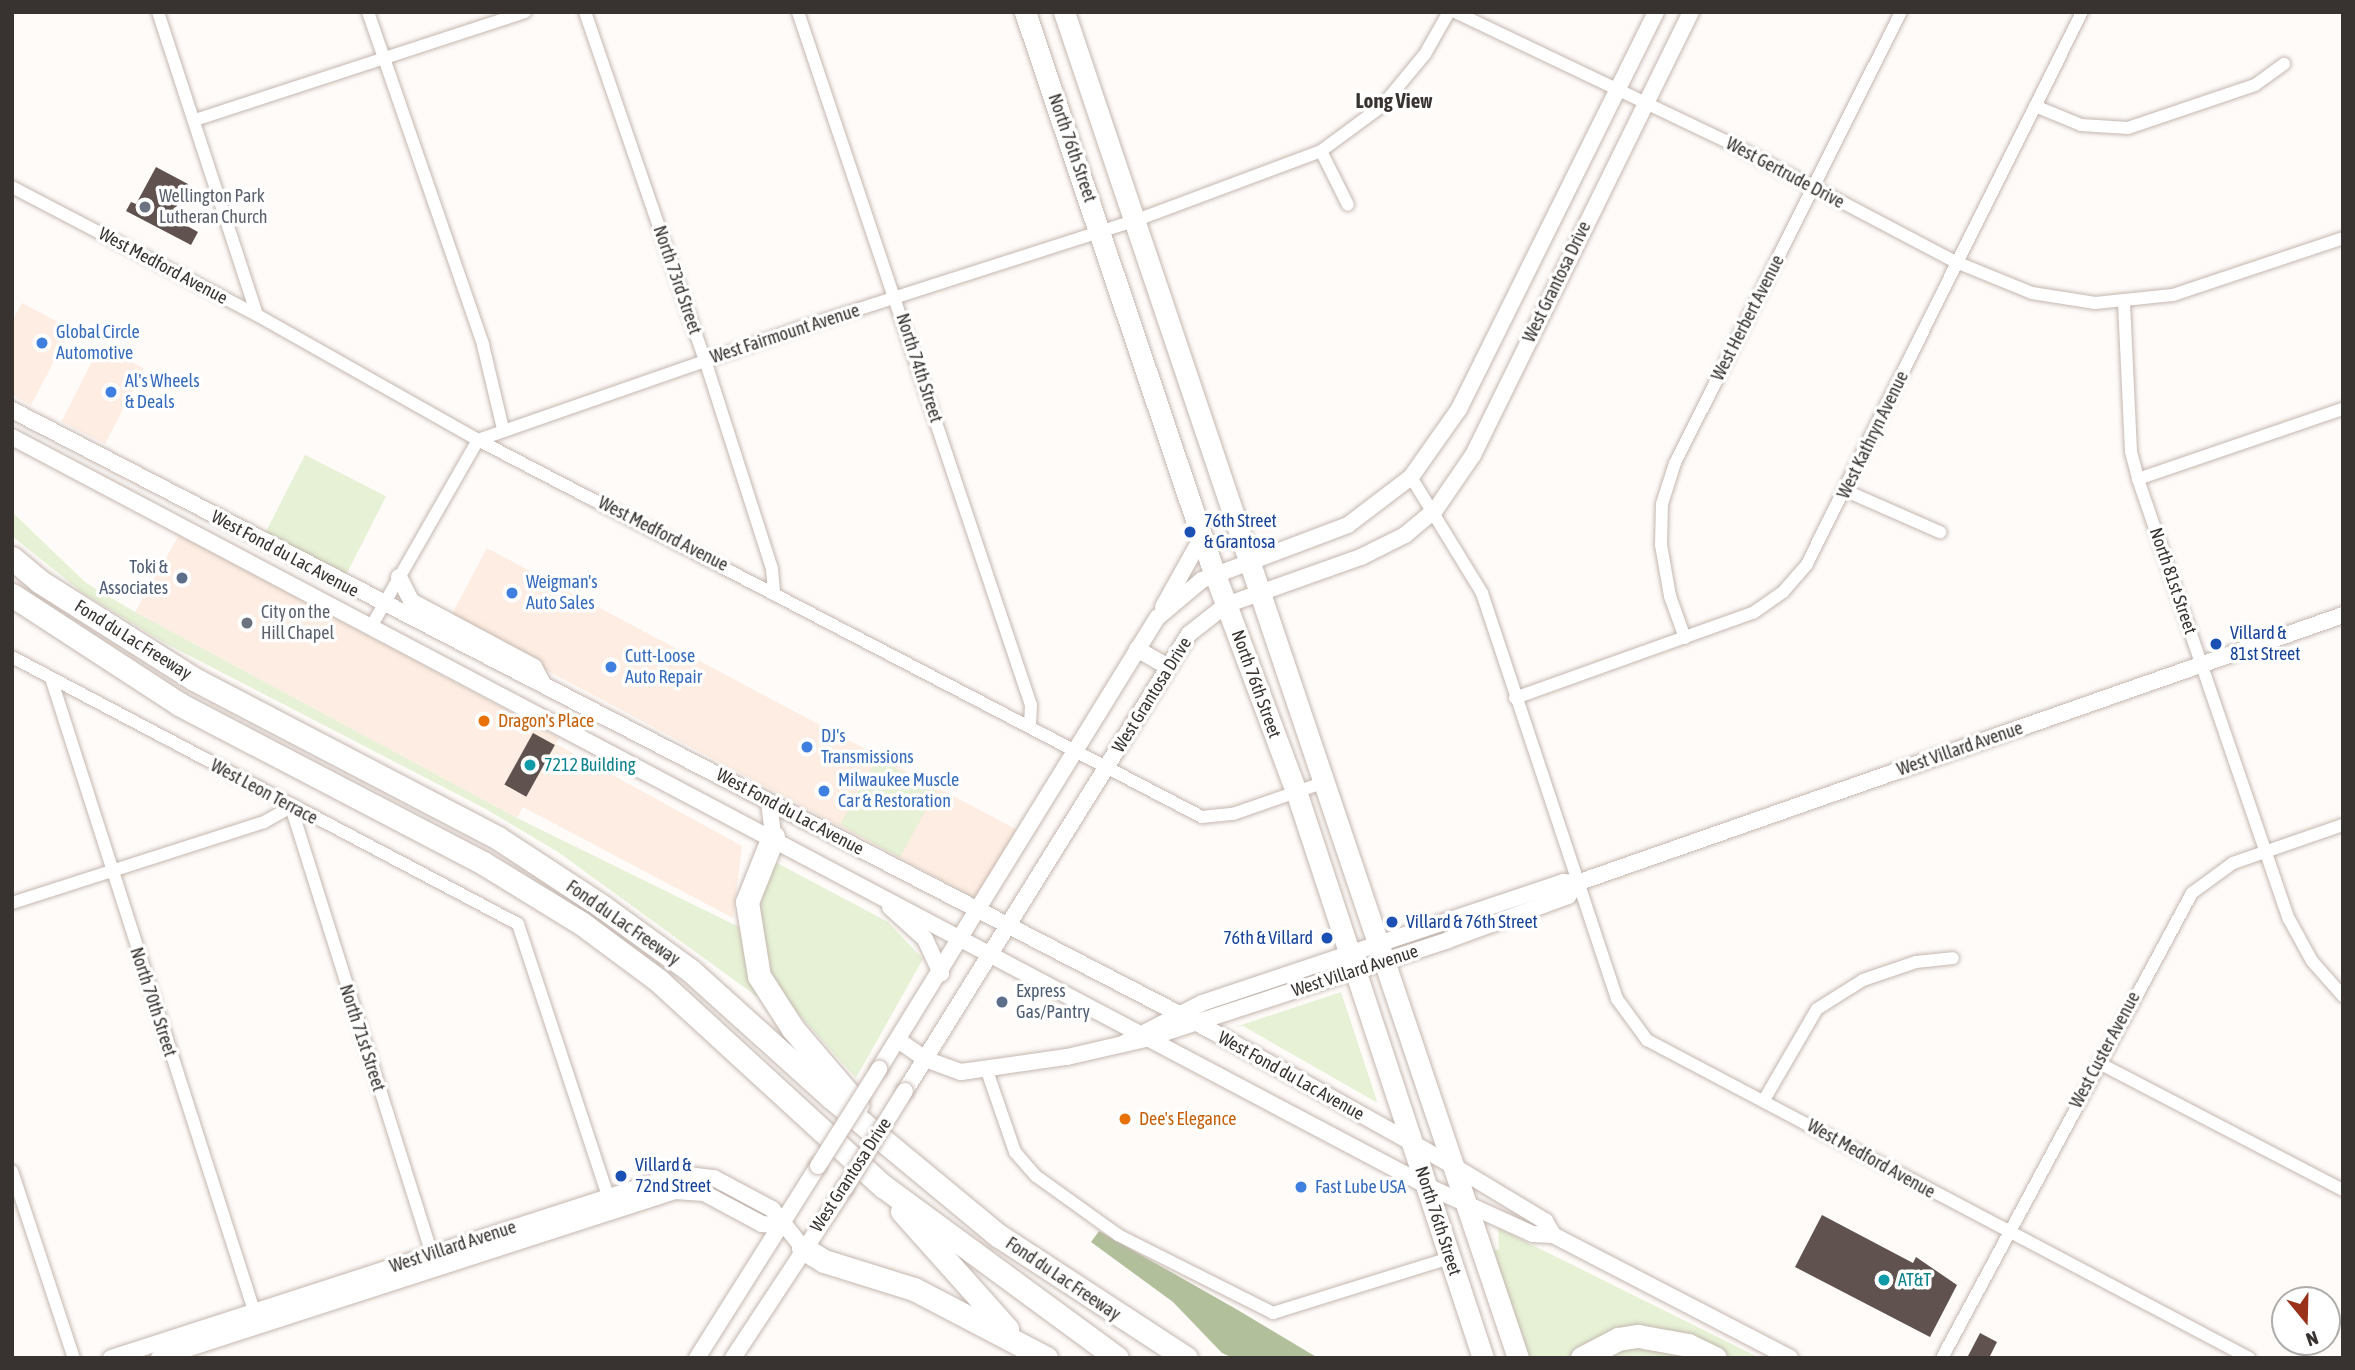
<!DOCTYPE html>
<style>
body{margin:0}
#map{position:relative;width:2355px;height:1370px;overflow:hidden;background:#fefbf9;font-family:"Asap Condensed",sans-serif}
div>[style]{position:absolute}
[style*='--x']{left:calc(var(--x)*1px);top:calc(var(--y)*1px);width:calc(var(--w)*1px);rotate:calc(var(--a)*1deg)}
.built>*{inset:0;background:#fdede2;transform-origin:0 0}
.green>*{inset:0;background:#e6f1d5;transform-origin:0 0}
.forest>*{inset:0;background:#b2bf9b}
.building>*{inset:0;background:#5f524f;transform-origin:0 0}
.roads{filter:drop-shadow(0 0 2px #c4b7af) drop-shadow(0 0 2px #c4b7af)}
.minor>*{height:12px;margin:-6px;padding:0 6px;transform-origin:6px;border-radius:6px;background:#fff}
.tertiary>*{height:16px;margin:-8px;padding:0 8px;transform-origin:8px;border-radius:8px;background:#fff}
.primary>*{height:21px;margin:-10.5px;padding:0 10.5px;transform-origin:10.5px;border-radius:10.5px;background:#fff}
.motorway>*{height:23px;margin:-11.5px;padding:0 11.5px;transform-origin:11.5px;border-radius:11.5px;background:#fff}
.bridges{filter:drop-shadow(0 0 2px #c4b7af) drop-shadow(0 0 2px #c4b7af)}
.tertiary-bridge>*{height:16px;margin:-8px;padding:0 8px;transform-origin:8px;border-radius:8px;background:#fff}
.dots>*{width:19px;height:19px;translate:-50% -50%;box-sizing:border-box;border:4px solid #fff;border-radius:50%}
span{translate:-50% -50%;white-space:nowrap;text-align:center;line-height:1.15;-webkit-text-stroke:7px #fff;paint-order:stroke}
.street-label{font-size:18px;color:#383330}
.worship-label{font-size:18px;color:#5b616d}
.left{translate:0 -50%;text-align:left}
.shop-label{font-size:18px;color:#366cbe}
.transit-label{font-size:18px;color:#164399}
.right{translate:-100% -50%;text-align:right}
.service-label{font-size:18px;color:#4e5e75}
.food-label{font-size:18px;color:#c56008}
.culture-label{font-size:18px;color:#0d838f}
.quarter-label{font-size:21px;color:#383330;font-weight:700}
.frame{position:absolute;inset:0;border:14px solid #383330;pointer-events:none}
.north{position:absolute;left:2271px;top:1286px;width:70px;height:70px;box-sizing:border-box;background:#fff;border:2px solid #afadac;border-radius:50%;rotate:161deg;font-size:19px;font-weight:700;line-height:28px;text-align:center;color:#383330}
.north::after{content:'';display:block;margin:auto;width:24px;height:32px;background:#9a3119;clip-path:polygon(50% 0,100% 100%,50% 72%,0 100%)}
</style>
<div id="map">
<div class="built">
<i style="clip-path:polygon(22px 303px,71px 329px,31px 405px,12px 395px,12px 321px)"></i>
<i style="left:100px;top:346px;width:49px;height:85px;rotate:27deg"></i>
<i style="clip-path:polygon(179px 535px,559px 738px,556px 744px,742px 846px,733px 918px,523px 807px,517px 818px,135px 612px)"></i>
<i style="left:487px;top:548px;width:600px;height:80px;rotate:28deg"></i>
</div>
<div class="green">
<i style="left:305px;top:455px;width:91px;height:89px;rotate:27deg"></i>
<i style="clip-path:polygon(12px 512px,86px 583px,135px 612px,517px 818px,741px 928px,763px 1001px,558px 852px,484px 808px,163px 642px,83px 593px,12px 536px)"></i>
<i style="left:877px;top:758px;width:68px;height:76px;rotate:29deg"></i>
<i style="clip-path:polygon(777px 863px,888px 922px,923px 959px,856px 1078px,774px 987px,753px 923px,764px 872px)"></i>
<i style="clip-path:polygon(1341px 992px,1377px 1101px,1376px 1102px,1243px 1026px,1235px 1027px)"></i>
<i style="clip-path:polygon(1498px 1228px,1760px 1358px,1722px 1358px,1680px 1337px,1577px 1358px,1530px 1358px,1493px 1251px,1499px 1249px)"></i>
<i style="clip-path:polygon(1655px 1345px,1695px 1358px,1599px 1358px,1612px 1351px)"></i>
</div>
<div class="forest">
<i style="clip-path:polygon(1099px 1231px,1236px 1309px,1318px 1358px,1233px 1358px,1222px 1353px,1173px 1302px,1091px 1242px)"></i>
</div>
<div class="building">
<i style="clip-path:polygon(156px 167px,188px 184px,171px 217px,198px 232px,191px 245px,126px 211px,131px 202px,136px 204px)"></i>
<i style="left:533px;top:733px;width:25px;height:59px;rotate:29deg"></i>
<i style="clip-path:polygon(1822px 1215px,1913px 1263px,1916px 1257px,1957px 1285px,1930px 1337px,1795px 1267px)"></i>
<i style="clip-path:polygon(1980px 1333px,1997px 1342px,1989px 1358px,1967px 1358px)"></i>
</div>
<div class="roads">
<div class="minor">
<i style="--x:158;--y:12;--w:319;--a:71.9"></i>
<i style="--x:368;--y:12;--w:352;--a:70.9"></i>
<i style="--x:483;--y:345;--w:86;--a:76.6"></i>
<i style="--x:585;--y:12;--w:368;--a:71"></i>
<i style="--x:705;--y:360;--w:219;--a:72.2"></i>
<i style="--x:772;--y:569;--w:21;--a:85"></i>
<i style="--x:798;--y:12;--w:731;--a:71.42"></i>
<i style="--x:1031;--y:705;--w:21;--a:93"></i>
<i style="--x:1455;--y:12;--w:305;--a:25.5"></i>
<i style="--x:1730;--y:143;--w:255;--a:27.8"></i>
<i style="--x:1956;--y:262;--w:82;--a:22.2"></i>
<i style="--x:2032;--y:293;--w:64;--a:9"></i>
<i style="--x:2095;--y:303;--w:78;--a:-5.9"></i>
<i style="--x:2173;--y:295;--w:179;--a:-18.5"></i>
<i style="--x:2035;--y:106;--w:50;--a:22.4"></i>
<i style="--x:2081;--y:125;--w:47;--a:3.7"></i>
<i style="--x:2128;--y:128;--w:134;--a:-18.7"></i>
<i style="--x:2255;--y:85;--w:36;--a:-36"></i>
<i style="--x:195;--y:120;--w:347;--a:-18.1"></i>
<i style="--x:1321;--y:151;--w:60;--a:63.4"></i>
<i style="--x:12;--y:187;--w:276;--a:27.6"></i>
<i style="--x:257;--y:315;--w:254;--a:29.5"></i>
<i style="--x:478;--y:440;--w:816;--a:27.51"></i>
<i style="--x:1202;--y:817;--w:31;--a:-6"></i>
<i style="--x:1233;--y:814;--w:97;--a:-19.2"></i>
<i style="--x:2124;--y:303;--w:149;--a:87.3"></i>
<i style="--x:2131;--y:452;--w:28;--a:75"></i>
<i style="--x:2138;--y:479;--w:465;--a:71.1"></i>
<i style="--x:2289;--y:919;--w:48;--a:61.3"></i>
<i style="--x:2312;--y:961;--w:47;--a:48.5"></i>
<i style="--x:1411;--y:477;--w:136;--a:58.5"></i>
<i style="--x:1482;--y:593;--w:428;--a:71.6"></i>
<i style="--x:1617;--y:999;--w:51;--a:53.8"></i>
<i style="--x:1647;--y:1040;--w:681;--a:27.84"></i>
<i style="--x:2138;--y:479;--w:217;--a:-18.9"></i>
<i style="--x:1846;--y:491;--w:103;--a:23.6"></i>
<i style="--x:372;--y:625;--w:213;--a:-60.2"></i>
<i style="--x:478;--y:440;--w:338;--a:-19.2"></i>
<i style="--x:797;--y:329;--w:354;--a:-17.8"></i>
<i style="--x:1134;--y:221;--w:200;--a:-20.5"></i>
<i style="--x:1321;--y:151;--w:76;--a:-36.4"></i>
<i style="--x:1382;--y:106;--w:67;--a:-50.4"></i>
<i style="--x:1425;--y:54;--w:48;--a:-60.3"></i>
<i style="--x:1685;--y:638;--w:45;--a:-109.7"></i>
<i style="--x:1670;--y:596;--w:52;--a:-100"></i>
<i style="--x:1661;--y:545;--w:41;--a:-88.6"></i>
<i style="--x:1662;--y:504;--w:43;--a:-72.4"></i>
<i style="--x:1675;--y:463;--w:504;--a:-63.38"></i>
<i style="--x:12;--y:657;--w:572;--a:27.82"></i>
<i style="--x:518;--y:924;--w:296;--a:71.7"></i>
<i style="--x:51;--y:678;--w:671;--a:72.21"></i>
<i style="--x:1515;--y:698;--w:253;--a:-19.7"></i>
<i style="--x:1753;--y:613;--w:37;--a:-35"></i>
<i style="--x:1783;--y:592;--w:37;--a:-49"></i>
<i style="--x:1807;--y:564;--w:617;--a:-63.52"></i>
<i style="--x:12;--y:903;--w:265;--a:-17.8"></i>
<i style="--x:264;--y:822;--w:31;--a:-29"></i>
<i style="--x:291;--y:807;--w:476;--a:72.5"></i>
<i style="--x:2099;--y:1063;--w:275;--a:27.5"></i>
<i style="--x:987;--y:1071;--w:86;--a:70.9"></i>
<i style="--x:1015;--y:1152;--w:32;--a:49"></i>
<i style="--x:1036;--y:1176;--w:101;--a:35.7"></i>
<i style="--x:1118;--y:1235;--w:174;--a:26.7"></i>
<i style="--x:1273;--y:1313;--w:185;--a:-17.3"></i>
<i style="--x:1764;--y:1100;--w:105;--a:-59.8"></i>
<i style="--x:1817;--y:1009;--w:54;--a:-32.2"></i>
<i style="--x:1863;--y:980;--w:56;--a:-18.8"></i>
<i style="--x:1916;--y:962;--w:37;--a:-6"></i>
<i style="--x:12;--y:1171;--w:197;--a:71.7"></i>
<i style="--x:1942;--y:1358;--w:528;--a:-61.74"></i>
<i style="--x:2192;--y:893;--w:51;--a:-36.2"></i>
<i style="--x:2233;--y:863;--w:116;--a:-19.1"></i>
</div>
<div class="tertiary">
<i style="--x:12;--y:410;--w:1351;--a:27.36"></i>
<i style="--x:1212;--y:1031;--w:275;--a:29.2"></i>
<i style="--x:1452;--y:1165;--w:109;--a:31.1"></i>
<i style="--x:1545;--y:1221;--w:16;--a:60"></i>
<i style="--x:12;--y:437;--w:1601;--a:27.89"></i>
<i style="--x:1427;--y:1186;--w:116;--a:24.4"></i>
<i style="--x:1533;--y:1234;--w:20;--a:3"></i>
<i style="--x:1553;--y:1235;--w:267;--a:27.4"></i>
<i style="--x:399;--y:577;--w:27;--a:63"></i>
<i style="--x:411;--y:601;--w:140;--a:28.2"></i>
<i style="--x:534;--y:667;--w:19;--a:62"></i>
<i style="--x:1163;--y:607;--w:80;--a:-60.9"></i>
<i style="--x:1137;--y:649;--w:34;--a:30"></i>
<i style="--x:769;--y:802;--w:35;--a:83"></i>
<i style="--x:890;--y:907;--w:47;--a:42.4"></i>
<i style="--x:925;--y:939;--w:38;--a:65"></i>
<i style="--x:898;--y:1040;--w:33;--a:35"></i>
<i style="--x:925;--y:1059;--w:38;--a:20"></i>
<i style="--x:961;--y:1072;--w:107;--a:-8.1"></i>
<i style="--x:1067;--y:1057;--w:84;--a:-13"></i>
<i style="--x:1149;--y:1038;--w:315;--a:-18.1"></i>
<i style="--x:1448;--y:940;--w:128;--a:-20.1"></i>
<i style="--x:1568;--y:896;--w:16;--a:-55"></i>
<i style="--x:1124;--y:1043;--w:88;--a:-27.1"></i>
<i style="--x:1202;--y:1003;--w:381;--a:-18.5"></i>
<i style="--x:1563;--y:882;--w:14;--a:4"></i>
<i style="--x:1577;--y:883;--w:812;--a:-19.28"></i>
<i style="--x:879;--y:1069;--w:530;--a:-58.35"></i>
<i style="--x:1157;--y:618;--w:59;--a:-40.2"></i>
<i style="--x:1202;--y:580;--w:156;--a:-20.6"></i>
<i style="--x:1348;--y:525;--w:79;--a:-37.3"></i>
<i style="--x:1411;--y:477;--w:83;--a:-54.8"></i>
<i style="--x:1459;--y:409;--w:443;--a:-63.6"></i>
<i style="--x:905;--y:1091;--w:538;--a:-58.14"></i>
<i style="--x:1189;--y:634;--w:47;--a:-38.1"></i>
<i style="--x:1226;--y:605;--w:143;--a:-19.6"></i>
<i style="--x:1361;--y:557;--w:49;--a:-26.6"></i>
<i style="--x:1405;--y:535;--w:40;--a:-40"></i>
<i style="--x:1436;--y:509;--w:65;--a:-55.6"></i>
<i style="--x:1473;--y:455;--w:494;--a:-63.8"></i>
<i style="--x:111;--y:1358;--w:598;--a:-17.92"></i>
<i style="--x:680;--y:1174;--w:34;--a:7"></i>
<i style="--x:714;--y:1178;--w:66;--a:28.1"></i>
<i style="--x:772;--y:1209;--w:50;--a:51.5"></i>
<i style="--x:159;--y:1358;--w:542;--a:-17.93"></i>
<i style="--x:675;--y:1191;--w:29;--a:4"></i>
<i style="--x:704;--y:1193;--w:66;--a:28.1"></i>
<i style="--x:762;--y:1224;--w:21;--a:5"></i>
<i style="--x:697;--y:1358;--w:227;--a:-57.8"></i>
<i style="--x:733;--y:1358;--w:204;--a:-56.6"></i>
</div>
<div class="primary">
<i style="--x:1025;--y:12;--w:582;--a:71.38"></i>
<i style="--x:1211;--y:564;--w:242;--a:69.5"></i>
<i style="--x:1296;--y:791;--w:597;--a:71.75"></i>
<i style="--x:1064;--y:12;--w:1421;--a:71.36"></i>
</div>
<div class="motorway">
<i style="--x:12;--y:558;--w:35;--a:40"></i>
<i style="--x:39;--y:581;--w:183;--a:32.3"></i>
<i style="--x:194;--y:679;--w:343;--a:27.6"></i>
<i style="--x:498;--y:838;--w:126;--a:33.3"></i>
<i style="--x:603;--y:907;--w:109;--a:36"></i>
<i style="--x:691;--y:971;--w:190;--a:42"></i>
<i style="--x:832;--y:1098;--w:217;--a:39.6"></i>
<i style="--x:999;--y:1236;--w:223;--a:33.1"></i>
<i style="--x:12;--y:595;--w:199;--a:33.1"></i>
<i style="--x:179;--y:704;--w:343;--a:27.6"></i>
<i style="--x:483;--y:863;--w:115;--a:31.5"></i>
<i style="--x:581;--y:923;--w:97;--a:36.6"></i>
<i style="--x:659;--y:981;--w:304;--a:42.5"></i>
<i style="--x:883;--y:1186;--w:290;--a:36.3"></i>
<i style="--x:773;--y:837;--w:70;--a:111.8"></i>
<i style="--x:747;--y:902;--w:75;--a:80.8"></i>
<i style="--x:759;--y:976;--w:63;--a:57.3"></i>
<i style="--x:793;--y:1029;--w:99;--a:49.5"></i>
<i style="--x:902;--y:1211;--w:158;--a:48.3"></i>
<i style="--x:803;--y:1248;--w:25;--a:32"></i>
<i style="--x:824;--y:1261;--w:94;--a:17.3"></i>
<i style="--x:914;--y:1289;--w:149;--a:27.6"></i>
<i style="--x:1582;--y:1358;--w:41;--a:-27.8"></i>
<i style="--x:1618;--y:1339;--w:20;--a:-9"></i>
<i style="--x:1638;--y:1336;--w:51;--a:10.2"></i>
<i style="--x:1688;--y:1345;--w:30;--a:26"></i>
</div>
</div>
<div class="bridges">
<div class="tertiary-bridge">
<i style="--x:818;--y:1166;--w:115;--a:-57.8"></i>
<i style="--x:845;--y:1188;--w:114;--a:-58.3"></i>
</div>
</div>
<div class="dots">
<i style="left:145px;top:207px;background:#6b7280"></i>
<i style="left:42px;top:343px;background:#3f7fe0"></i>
<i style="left:111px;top:392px;background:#3f7fe0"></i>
<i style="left:1190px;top:532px;background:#1a4fb4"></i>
<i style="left:182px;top:578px;background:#5c6f8a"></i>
<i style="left:512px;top:593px;background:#3f7fe0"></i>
<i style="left:247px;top:623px;background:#6b7280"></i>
<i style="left:2216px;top:644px;background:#1a4fb4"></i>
<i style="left:611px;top:667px;background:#3f7fe0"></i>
<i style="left:484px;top:721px;background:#e8710a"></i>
<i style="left:807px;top:747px;background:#3f7fe0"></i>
<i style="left:530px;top:765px;background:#0f9aa8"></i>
<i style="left:824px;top:791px;background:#3f7fe0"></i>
<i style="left:1392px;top:922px;background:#1a4fb4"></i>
<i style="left:1327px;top:938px;background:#1a4fb4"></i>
<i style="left:1002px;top:1002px;background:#5c6f8a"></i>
<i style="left:1125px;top:1119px;background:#e8710a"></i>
<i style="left:621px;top:1176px;background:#1a4fb4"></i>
<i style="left:1301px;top:1187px;background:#3f7fe0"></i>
<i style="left:1884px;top:1280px;background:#0f9aa8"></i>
</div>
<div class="street-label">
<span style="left:1072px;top:148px;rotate:71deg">North 76th Street</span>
<span style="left:1785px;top:173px;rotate:28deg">West Gertrude Drive</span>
<span style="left:163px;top:266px;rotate:28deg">West Medford Avenue</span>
<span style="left:677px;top:280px;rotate:71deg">North 73rd Street</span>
<span style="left:1557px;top:282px;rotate:-64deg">West Grantosa Drive</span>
<span style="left:1748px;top:318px;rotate:-63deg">West Herbert Avenue</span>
<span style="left:785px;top:334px;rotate:-18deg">West Fairmount Avenue</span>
<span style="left:919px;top:368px;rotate:72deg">North 74th Street</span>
<span style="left:1873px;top:435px;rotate:-64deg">West Kathryn Avenue</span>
<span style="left:663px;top:534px;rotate:27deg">West Medford Avenue</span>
<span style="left:285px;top:554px;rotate:28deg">West Fond du Lac Avenue</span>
<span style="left:2173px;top:581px;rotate:71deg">North 81st Street</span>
<span style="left:133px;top:640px;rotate:32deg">Fond du Lac Freeway</span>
<span style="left:1256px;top:684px;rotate:70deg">North 76th Street</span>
<span style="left:1152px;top:695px;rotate:-58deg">West Grantosa Drive</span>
<span style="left:1960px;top:749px;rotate:-19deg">West Villard Avenue</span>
<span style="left:264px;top:792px;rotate:28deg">West Leon Terrace</span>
<span style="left:790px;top:812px;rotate:28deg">West Fond du Lac Avenue</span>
<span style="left:623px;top:923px;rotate:35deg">Fond du Lac Freeway</span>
<span style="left:1355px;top:971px;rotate:-18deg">West Villard Avenue</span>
<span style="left:153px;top:1002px;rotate:72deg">North 70th Street</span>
<span style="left:362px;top:1038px;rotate:72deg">North 71st Street</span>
<span style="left:2105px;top:1050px;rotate:-62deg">West Custer Avenue</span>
<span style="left:1291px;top:1076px;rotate:29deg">West Fond du Lac Avenue</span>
<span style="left:1871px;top:1159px;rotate:29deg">West Medford Avenue</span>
<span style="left:851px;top:1175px;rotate:-57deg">West Grantosa Drive</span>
<span style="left:1438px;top:1221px;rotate:72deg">North 76th Street</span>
<span style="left:453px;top:1247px;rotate:-18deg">West Villard Avenue</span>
<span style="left:1063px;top:1279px;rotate:34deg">Fond du Lac Freeway</span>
</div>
<div class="worship-label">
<span class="left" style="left:159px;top:207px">Wellington Park<br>Lutheran Church</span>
<span class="left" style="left:261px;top:623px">City on the<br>Hill Chapel</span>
</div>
<div class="shop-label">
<span class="left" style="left:56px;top:343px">Global Circle<br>Automotive</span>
<span class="left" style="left:125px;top:392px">Al's Wheels<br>&amp; Deals</span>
<span class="left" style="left:526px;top:593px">Weigman's<br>Auto Sales</span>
<span class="left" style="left:625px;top:667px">Cutt-Loose<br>Auto Repair</span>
<span class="left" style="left:821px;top:747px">DJ's<br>Transmissions</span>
<span class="left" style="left:838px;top:791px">Milwaukee Muscle<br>Car &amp; Restoration</span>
<span class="left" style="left:1315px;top:1187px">Fast Lube USA</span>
</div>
<div class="transit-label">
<span class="left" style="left:1204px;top:532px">76th Street<br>&amp; Grantosa</span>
<span class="left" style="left:2230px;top:644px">Villard &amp;<br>81st Street</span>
<span class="left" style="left:1406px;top:922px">Villard &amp; 76th Street</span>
<span class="right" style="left:1313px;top:938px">76th &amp; Villard</span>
<span class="left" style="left:635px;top:1176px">Villard &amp;<br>72nd Street</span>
</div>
<div class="service-label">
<span class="right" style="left:168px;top:578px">Toki &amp;<br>Associates</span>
<span class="left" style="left:1016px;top:1002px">Express<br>Gas/Pantry</span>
</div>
<div class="food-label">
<span class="left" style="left:498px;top:721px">Dragon's Place</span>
<span class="left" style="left:1139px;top:1119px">Dee's Elegance</span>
</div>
<div class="culture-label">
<span class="left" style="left:544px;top:765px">7212 Building</span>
<span class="left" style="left:1898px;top:1280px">AT&amp;T</span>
</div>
<div class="quarter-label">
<span style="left:1394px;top:100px">Long View</span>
</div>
<div class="frame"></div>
<div class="north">N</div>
</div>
